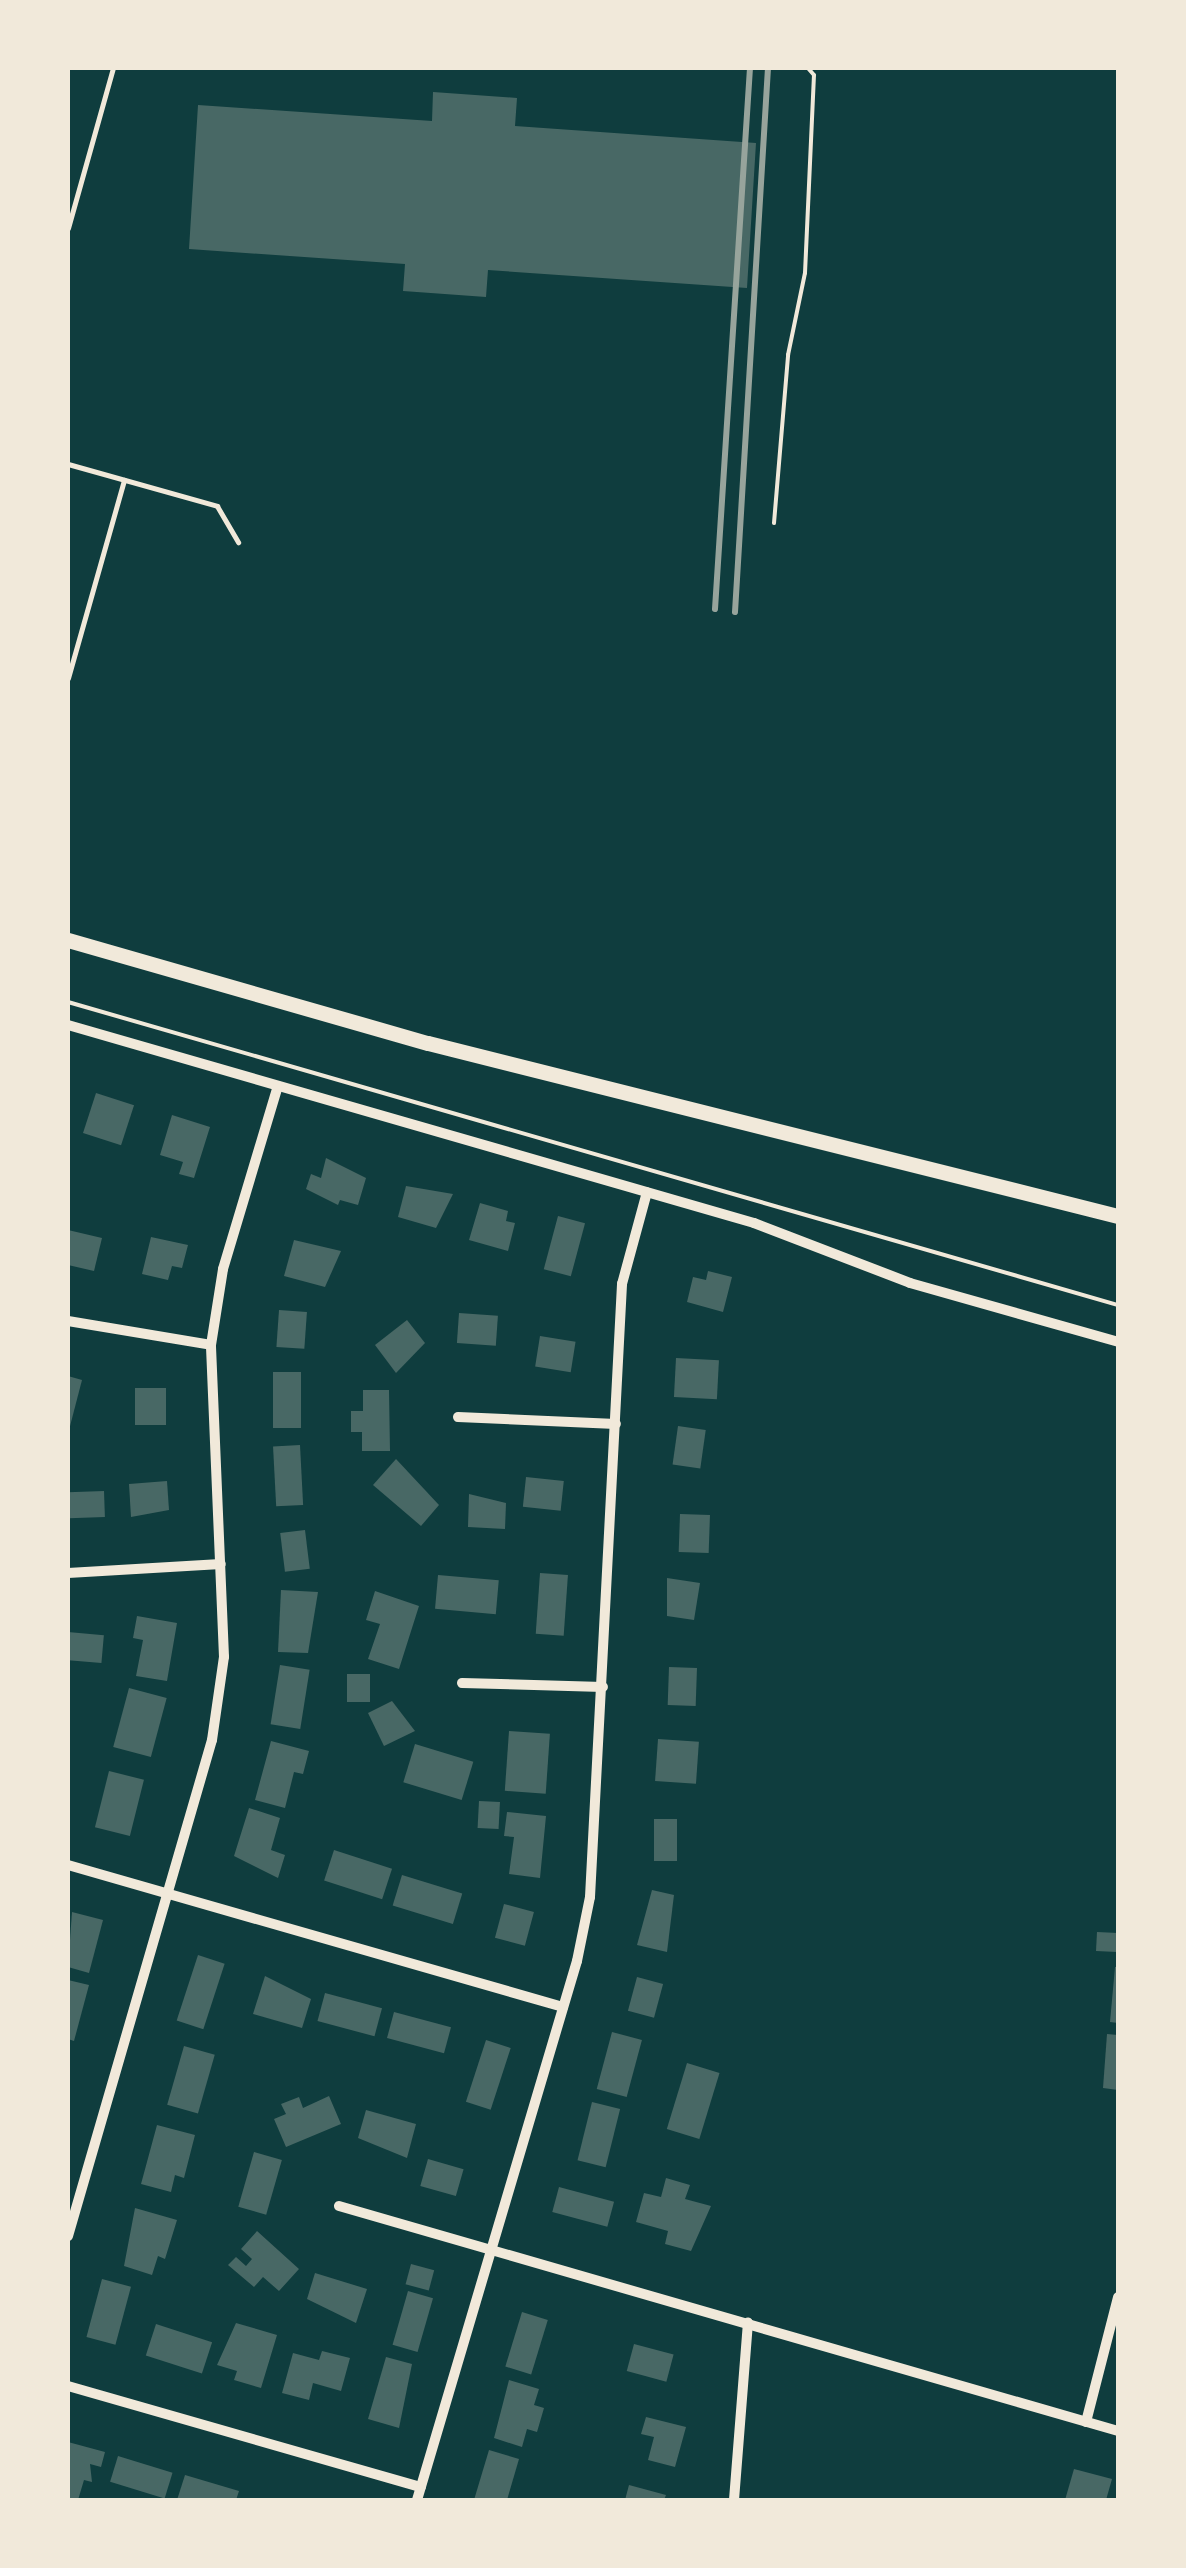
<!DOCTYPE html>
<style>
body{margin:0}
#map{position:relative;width:1186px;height:2568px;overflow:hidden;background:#0f3d3e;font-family:"Varela Round",sans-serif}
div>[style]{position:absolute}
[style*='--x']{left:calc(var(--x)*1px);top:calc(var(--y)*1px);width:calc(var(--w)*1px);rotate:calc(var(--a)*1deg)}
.building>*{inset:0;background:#486865;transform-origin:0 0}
.path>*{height:4px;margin:-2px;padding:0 2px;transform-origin:2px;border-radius:2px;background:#f1e9da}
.service>*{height:5px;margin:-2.5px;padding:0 2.5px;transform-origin:2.5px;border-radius:2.5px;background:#f1e9da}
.minor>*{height:10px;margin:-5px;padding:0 5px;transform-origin:5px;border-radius:5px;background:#f1e9da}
.primary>*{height:15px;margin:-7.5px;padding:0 7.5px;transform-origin:7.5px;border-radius:7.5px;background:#f1e9da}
.rail>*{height:6px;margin:-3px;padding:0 3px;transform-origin:3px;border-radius:3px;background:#97a49c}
span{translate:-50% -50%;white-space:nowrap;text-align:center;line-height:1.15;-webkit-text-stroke:8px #f1e9da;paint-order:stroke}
.frame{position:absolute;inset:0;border:70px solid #f1e9da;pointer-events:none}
</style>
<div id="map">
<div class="building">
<i style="clip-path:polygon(433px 92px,517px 98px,515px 126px,756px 143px,747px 288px,488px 270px,486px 297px,403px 291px,405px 264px,189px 249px,198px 105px,432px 121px)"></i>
<i style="left:96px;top:1093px;width:40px;height:42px;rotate:18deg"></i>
<i style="clip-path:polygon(172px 1115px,210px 1127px,194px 1178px,179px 1174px,183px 1162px,160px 1155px)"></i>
<i style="clip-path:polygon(326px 1158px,366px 1178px,358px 1205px,340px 1200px,338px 1205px,306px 1189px,311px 1174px,321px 1178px)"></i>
<i style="clip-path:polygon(406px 1186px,453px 1194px,436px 1228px,398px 1217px)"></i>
<i style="clip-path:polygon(480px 1203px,508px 1211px,506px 1221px,515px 1223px,508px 1251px,469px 1240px)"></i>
<i style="left:558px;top:1216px;width:28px;height:55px;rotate:15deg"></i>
<i style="clip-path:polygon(68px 1230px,102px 1238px,94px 1271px,68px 1265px)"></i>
<i style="clip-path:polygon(151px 1237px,188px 1245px,182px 1268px,172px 1266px,168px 1280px,142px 1274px)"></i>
<i style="clip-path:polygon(294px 1240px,341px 1251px,325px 1287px,284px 1276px)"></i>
<i style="clip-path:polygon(708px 1271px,732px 1277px,723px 1312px,687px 1302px,693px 1277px,706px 1280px)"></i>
<i style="left:279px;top:1310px;width:28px;height:37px;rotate:4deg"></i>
<i style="left:459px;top:1313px;width:39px;height:30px;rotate:4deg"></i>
<i style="clip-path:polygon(407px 1320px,425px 1343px,396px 1373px,375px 1345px)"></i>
<i style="left:540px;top:1336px;width:36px;height:31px;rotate:9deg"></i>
<i style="left:676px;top:1358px;width:43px;height:39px;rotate:3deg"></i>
<i style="left:301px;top:1372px;width:56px;height:28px;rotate:90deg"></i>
<i style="clip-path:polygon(68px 1376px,82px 1380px,69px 1430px,68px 1429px)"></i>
<i style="left:166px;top:1388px;width:37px;height:31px;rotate:90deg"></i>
<i style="clip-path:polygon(363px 1390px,389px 1390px,390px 1451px,362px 1451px,362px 1432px,351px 1432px,351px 1411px,363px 1411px)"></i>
<i style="left:678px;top:1426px;width:28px;height:39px;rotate:8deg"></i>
<i style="left:300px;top:1445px;width:60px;height:27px;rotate:87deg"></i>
<i style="clip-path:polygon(396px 1459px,439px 1505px,421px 1526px,373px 1485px)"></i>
<i style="left:526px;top:1477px;width:38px;height:30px;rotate:6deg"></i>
<i style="clip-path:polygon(167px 1481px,169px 1510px,131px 1517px,129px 1484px)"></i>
<i style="left:104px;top:1491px;width:26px;height:36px;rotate:88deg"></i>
<i style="clip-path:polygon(469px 1494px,506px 1503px,505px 1529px,468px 1527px)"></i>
<i style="left:680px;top:1514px;width:30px;height:38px;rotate:2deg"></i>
<i style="left:305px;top:1530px;width:39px;height:25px;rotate:83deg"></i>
<i style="left:540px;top:1573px;width:28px;height:61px;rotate:4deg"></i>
<i style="left:438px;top:1575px;width:61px;height:34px;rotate:5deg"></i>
<i style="clip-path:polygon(667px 1578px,700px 1583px,694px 1620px,667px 1616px)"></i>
<i style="clip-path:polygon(281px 1590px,318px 1592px,308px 1653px,278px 1652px)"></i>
<i style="clip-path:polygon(375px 1591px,419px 1606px,399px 1669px,368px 1659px,380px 1624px,366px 1620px)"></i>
<i style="clip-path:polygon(137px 1616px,177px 1623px,167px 1681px,136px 1676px,143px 1640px,133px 1638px)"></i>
<i style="left:68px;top:1632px;width:36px;height:28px;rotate:5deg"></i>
<i style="left:280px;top:1665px;width:30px;height:60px;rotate:9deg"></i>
<i style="left:669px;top:1667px;width:28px;height:38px;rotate:2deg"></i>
<i style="left:347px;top:1674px;width:23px;height:28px"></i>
<i style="left:129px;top:1688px;width:39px;height:61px;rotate:15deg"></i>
<i style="clip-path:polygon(392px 1701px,415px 1731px,384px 1746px,368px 1713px)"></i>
<i style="left:509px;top:1731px;width:41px;height:60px;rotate:4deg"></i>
<i style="left:658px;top:1739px;width:41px;height:42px;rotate:4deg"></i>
<i style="clip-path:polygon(271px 1741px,309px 1751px,303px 1774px,294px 1772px,285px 1808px,255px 1800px)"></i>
<i style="left:415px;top:1744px;width:61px;height:40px;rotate:17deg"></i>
<i style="left:109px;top:1771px;width:36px;height:58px;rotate:14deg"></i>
<i style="left:479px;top:1801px;width:21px;height:27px;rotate:3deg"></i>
<i style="clip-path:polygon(249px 1808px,280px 1818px,271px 1850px,285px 1855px,278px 1878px,234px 1856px)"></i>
<i style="clip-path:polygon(507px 1812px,546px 1816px,540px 1878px,509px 1874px,514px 1837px,504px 1836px)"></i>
<i style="left:654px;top:1819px;width:23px;height:42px"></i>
<i style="left:334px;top:1850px;width:61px;height:32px;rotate:18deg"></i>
<i style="left:402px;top:1875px;width:63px;height:32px;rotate:17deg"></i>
<i style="clip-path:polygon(652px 1890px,674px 1895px,667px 1952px,637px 1945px)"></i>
<i style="left:504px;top:1904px;width:31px;height:35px;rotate:15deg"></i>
<i style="clip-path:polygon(72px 1912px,103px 1920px,89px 1973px,68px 1967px)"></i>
<i style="left:1097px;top:1932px;width:21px;height:19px;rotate:3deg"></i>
<i style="left:198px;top:1955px;width:28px;height:69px;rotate:18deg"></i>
<i style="clip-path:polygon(1115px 1967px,1118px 1967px,1118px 2023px,1110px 2022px)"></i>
<i style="clip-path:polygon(265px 1976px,311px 1999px,302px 2028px,253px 2014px)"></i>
<i style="left:637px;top:1977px;width:27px;height:35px;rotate:15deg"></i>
<i style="clip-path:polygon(68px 1980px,89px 1985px,74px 2041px,68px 2039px)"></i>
<i style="left:325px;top:1993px;width:59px;height:29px;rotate:15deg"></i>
<i style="left:394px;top:2012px;width:59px;height:27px;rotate:15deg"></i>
<i style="left:612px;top:2032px;width:31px;height:59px;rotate:15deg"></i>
<i style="clip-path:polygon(1107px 2034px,1118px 2035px,1118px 2090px,1103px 2088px)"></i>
<i style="left:486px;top:2040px;width:26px;height:65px;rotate:18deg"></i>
<i style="left:184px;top:2046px;width:32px;height:61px;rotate:16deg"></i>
<i style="left:687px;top:2063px;width:34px;height:69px;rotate:17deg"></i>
<i style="clip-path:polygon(329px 2096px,341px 2124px,286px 2147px,274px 2119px,286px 2114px,281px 2104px,299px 2097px,303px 2108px)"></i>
<i style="left:592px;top:2102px;width:29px;height:60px;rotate:14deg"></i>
<i style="clip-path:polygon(366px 2110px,416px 2124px,407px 2158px,358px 2138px)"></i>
<i style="clip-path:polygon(157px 2125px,195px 2135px,184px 2178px,175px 2175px,171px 2192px,141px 2184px)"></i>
<i style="left:254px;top:2152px;width:29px;height:57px;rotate:16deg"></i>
<i style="left:428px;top:2159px;width:37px;height:28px;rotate:16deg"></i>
<i style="clip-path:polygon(666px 2178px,690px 2185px,685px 2199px,711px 2206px,691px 2251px,665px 2244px,668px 2231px,636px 2222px,644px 2193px,661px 2197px)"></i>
<i style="left:559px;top:2187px;width:57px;height:26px;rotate:15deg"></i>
<i style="clip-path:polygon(135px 2208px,177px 2220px,165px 2259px,158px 2256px,152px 2275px,124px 2266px)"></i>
<i style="clip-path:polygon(257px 2231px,299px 2269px,279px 2291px,263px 2277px,254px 2287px,228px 2265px,236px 2257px,246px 2266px,252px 2259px,241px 2249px)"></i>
<i style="left:411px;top:2264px;width:24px;height:21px;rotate:15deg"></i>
<i style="clip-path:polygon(315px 2273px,367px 2289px,356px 2323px,307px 2299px)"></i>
<i style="left:102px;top:2279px;width:30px;height:60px;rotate:15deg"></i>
<i style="left:408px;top:2291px;width:26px;height:56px;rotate:16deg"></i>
<i style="left:522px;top:2312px;width:27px;height:57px;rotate:17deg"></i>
<i style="clip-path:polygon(236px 2323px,277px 2335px,261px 2388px,234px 2380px,237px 2371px,217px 2365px)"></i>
<i style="left:156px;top:2324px;width:59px;height:33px;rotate:18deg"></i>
<i style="left:634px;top:2344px;width:41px;height:28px;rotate:15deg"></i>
<i style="clip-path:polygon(322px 2351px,350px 2358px,341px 2391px,313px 2383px,309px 2400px,282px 2393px,293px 2353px,319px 2360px)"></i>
<i style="clip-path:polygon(386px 2357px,412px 2364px,399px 2428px,368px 2419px)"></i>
<i style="clip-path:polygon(509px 2380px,539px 2389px,534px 2405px,544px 2408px,537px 2432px,527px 2429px,522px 2447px,494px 2438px)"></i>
<i style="clip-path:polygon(646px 2417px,686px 2427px,675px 2467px,648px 2460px,654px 2437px,641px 2434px)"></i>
<i style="clip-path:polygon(68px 2442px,105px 2452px,101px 2467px,90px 2464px,92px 2482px,84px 2480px,78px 2500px,68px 2500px)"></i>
<i style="clip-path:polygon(489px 2450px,519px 2459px,507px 2500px,474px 2500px)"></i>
<i style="left:118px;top:2456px;width:57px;height:27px;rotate:17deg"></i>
<i style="clip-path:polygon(1074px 2469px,1112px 2479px,1106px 2500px,1065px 2500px)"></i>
<i style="clip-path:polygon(185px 2475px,239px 2491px,236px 2500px,177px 2500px)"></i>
<i style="clip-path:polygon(629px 2485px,666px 2495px,664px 2500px,625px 2500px)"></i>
</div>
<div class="path">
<i style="--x:774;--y:523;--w:169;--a:-85.2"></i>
<i style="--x:788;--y:355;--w:84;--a:-78.3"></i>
<i style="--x:805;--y:273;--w:198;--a:-87.4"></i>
<i style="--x:814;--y:75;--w:9;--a:-131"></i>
<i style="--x:68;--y:1002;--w:1093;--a:16.1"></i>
</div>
<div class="service">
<i style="--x:68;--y:228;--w:166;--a:-74.3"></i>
<i style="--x:68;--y:464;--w:155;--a:15.7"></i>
<i style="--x:217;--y:506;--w:42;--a:59.7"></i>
<i style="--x:68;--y:678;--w:206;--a:-74.2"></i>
</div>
<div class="minor">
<i style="--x:68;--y:1025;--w:714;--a:16.1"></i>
<i style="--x:754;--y:1223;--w:167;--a:21"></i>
<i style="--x:910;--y:1283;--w:216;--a:15.8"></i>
<i style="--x:68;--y:1321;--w:145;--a:9.5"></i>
<i style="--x:458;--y:1417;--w:158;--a:2.5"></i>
<i style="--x:68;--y:1573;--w:153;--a:-3.4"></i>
<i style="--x:462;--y:1683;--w:141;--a:1.6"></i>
<i style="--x:68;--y:1865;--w:515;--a:16.01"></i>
<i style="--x:339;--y:2206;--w:811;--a:16.11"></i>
<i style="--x:68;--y:2236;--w:516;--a:-73.81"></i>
<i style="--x:212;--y:1740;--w:84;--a:-81.8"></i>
<i style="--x:224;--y:1657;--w:312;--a:-92.4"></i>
<i style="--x:211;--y:1345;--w:77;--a:-81"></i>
<i style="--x:223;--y:1269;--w:191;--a:-73.3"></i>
<i style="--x:68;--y:2386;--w:367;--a:16"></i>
<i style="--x:1086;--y:2422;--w:129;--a:-75.6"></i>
<i style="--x:417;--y:2500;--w:562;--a:-73.47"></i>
<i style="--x:577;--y:1961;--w:65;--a:-78.5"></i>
<i style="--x:590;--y:1897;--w:614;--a:-87.01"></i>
<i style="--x:622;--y:1284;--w:95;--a:-74.8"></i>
<i style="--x:734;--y:2500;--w:178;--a:-85.5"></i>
</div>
<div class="primary">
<i style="--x:68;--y:940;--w:374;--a:16"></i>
<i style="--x:428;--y:1043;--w:711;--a:14.08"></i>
</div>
<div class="rail">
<i style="--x:715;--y:609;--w:542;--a:-86.3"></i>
<i style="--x:735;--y:612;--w:545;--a:-86.53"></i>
</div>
<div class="frame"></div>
</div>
